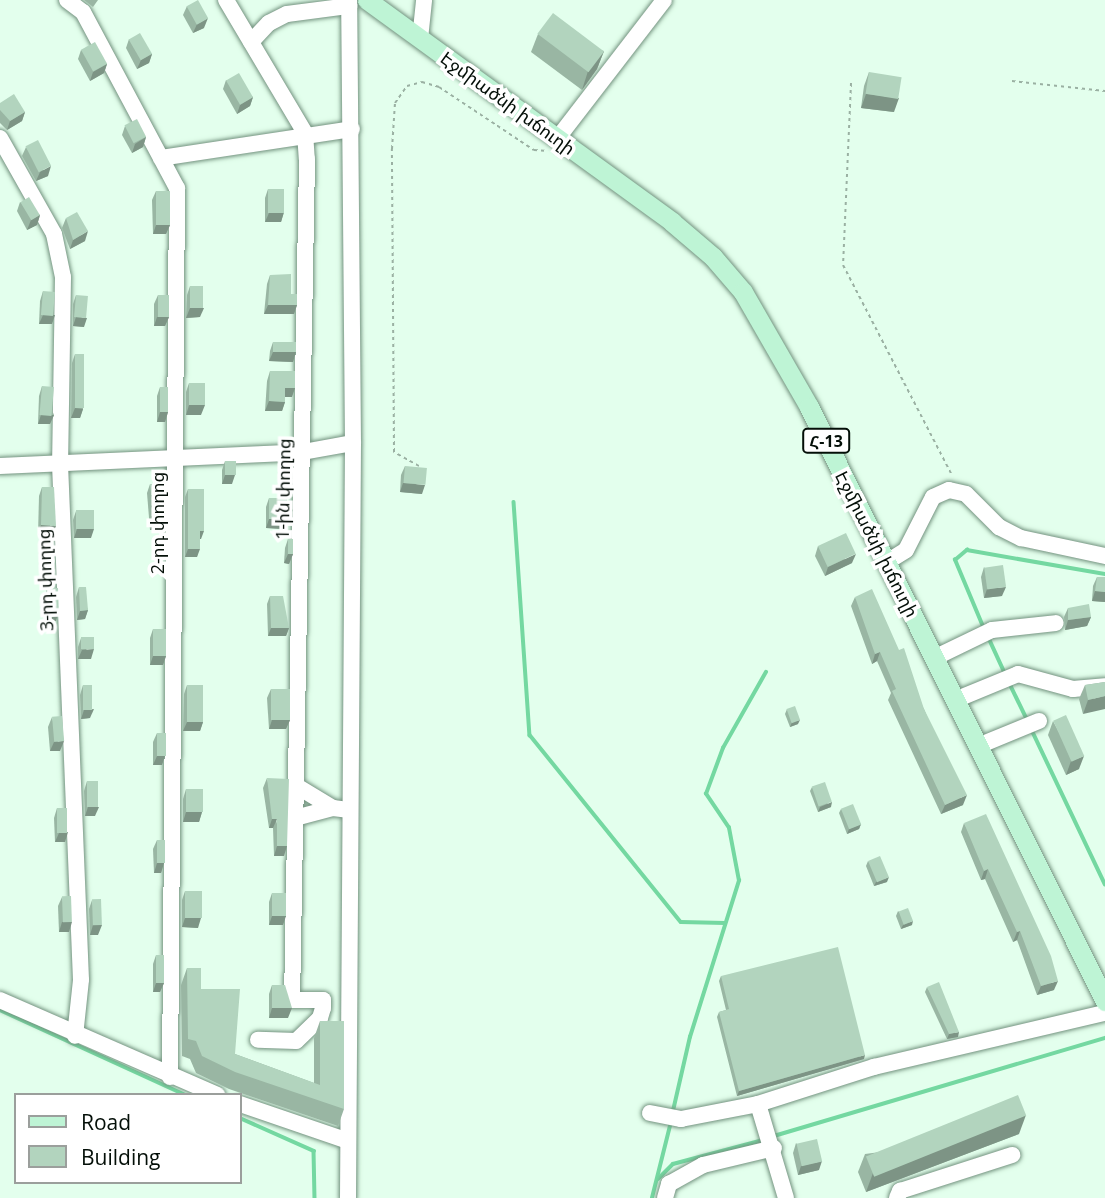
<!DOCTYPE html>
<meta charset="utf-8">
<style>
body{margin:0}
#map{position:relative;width:1105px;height:1198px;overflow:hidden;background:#e3ffed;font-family:"Open Sans","Noto Sans Armenian",sans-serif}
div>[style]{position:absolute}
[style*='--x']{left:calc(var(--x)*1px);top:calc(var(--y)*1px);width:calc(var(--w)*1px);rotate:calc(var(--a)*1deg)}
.stream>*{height:3.5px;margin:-1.75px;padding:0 1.75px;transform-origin:1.75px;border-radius:1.75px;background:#74d8a1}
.path>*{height:2px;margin-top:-1px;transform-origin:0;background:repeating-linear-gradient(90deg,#9ab0a2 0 3.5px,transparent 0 7px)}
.roads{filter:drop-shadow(0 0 2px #73937f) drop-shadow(0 0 2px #73937f)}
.minor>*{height:16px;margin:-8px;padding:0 8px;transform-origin:8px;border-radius:8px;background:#fff}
.major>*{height:19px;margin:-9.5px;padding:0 9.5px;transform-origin:9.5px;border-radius:9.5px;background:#bef4d5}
.wall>*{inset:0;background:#99b6a3}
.shaded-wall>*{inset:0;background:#7d9485}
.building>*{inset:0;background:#b2d4be;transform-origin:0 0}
span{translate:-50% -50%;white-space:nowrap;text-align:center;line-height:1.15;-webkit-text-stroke:7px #fff;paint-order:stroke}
.shield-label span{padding:2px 5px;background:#fff;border:2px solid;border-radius:5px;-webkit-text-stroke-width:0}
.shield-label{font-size:16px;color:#040f08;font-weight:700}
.street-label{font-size:18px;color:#040f08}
.legend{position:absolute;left:14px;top:1093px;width:228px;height:91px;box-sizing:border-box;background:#fff;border:2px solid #9b9f9c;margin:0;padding:9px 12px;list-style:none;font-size:21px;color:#040f08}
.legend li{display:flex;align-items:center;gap:14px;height:35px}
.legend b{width:35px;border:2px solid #9b9f9c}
</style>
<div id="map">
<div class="stream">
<i style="--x:514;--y:502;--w:234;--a:86.1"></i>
<i style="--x:530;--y:735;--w:240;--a:51.1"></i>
<i style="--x:681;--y:922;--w:44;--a:1.3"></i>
<i style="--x:984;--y:629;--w:75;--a:-112.8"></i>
<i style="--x:955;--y:560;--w:16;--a:-40"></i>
<i style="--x:967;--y:550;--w:140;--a:9.9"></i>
<i style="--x:988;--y:636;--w:41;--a:65.3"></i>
<i style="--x:1010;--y:684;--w:41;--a:64.1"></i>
<i style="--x:1031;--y:728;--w:173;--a:64.6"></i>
<i style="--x:0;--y:1010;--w:205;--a:24.6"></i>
<i style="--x:673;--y:1111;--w:76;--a:-77.1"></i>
<i style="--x:690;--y:1037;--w:164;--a:-72.6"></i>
<i style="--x:739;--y:881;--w:54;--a:-100.7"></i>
<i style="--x:729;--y:828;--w:41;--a:-124.1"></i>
<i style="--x:706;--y:794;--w:49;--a:-69.7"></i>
<i style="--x:723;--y:748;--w:87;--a:-60.5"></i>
<i style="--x:240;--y:1118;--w:81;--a:24"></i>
<i style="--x:314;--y:1151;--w:47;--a:88.8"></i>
<i style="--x:774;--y:1136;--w:345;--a:-16.5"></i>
<i style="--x:658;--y:1179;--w:21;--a:-45"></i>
<i style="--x:673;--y:1164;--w:93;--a:-14.9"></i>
<i style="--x:652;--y:1198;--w:78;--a:-76"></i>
</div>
<div class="path">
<i style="--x:1012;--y:81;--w:94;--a:6.1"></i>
<i style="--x:851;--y:83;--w:182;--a:92.5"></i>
<i style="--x:843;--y:265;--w:237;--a:62.6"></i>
<i style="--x:419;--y:466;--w:29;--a:-151"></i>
<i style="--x:394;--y:452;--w:303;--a:-90.4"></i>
<i style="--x:392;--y:149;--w:46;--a:-86.3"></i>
<i style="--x:395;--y:103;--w:21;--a:-55"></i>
<i style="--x:407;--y:86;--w:16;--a:-15"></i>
<i style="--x:422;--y:82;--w:18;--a:16"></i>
<i style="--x:439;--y:87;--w:114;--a:33.6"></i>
<i style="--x:534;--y:150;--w:14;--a:4"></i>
</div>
<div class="roads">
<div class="minor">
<i style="--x:67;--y:0;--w:20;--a:37"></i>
<i style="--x:83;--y:12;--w:200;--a:61.9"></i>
<i style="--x:177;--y:188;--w:889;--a:90.45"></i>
<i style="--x:226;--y:0;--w:155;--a:59.3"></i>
<i style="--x:305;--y:133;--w:26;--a:86"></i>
<i style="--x:307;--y:159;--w:841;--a:91.02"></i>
<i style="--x:292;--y:1000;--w:31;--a:0"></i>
<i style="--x:323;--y:1000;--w:8;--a:90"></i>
<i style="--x:323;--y:1008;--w:10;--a:107"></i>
<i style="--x:320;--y:1018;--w:33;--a:136"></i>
<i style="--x:296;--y:1041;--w:38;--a:-178"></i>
<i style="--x:420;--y:39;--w:39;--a:-84"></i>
<i style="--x:251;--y:42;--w:26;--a:-47"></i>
<i style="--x:269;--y:23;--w:20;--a:-27"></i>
<i style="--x:287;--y:14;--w:63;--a:-7.4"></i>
<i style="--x:0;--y:138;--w:110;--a:60.6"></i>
<i style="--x:54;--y:234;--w:44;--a:78.2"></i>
<i style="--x:63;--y:277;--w:187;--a:90.9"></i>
<i style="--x:60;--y:464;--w:516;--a:87.67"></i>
<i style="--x:81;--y:980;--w:56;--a:96.1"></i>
<i style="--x:557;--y:139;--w:175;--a:-52.4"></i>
<i style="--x:161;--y:158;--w:193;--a:-8.6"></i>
<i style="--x:0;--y:466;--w:303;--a:-2.6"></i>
<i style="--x:303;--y:452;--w:51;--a:-10.2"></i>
<i style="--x:887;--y:562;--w:22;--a:-32"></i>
<i style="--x:906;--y:550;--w:59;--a:-63"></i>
<i style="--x:933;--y:497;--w:17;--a:-24"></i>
<i style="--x:949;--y:490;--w:17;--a:13"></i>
<i style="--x:966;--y:494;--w:47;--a:45"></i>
<i style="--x:999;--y:527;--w:25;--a:27"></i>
<i style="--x:1021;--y:538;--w:86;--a:12.1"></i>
<i style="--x:934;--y:658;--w:64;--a:-25.8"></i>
<i style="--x:992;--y:630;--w:64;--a:-6.2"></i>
<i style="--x:955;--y:700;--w:68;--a:-22.4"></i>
<i style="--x:1018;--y:674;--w:57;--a:15.3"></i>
<i style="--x:1073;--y:689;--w:32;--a:-5"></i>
<i style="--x:978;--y:746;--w:66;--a:-22.3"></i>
<i style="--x:295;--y:785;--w:44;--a:31.2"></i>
<i style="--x:333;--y:808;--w:17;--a:7"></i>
<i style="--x:295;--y:818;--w:39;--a:-15"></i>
<i style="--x:0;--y:1000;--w:237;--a:23.6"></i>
<i style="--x:240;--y:1104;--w:114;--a:18.9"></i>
<i style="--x:650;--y:1113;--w:32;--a:11"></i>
<i style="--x:681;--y:1119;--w:78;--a:-11"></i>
<i style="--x:348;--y:1198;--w:755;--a:-89.62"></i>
<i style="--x:353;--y:443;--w:443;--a:-90.5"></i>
<i style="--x:665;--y:1198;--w:15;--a:-74"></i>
<i style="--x:669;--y:1184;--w:39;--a:-29"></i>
<i style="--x:703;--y:1165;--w:73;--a:-13.5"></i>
<i style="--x:786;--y:1198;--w:98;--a:-106.6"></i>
<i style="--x:758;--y:1104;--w:122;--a:-17.7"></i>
<i style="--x:874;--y:1067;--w:237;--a:-13.2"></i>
<i style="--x:897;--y:1198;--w:8;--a:-67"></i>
<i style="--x:900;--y:1191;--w:118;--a:-17.8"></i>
</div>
<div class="major">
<i style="--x:367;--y:0;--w:377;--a:36"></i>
<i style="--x:672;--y:222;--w:54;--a:40.5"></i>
<i style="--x:713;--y:257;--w:46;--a:49.4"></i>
<i style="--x:743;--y:292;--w:133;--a:60.1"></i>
<i style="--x:809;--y:407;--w:664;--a:63.51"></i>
</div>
</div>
<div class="wall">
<i style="clip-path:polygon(84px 0,98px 0,93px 7px)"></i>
<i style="clip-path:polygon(187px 6px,204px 28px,193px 33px,183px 15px)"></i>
<i style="clip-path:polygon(538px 34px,604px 51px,597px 69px,582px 90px,531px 52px)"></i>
<i style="clip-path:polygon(129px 39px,152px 54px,149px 63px,137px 69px,126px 48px)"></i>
<i style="clip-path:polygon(81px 50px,107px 64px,104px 73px,90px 81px,78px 59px)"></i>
<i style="clip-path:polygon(869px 72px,894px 112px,861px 108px,864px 86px)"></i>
<i style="clip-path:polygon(226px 80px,253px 97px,250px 106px,237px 114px,223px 89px)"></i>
<i style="clip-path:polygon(0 103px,25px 112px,22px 121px,7px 130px,0 123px)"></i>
<i style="clip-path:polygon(125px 126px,146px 137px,143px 147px,132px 153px,122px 135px)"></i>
<i style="clip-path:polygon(26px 147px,48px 176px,36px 181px,22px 156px)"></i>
<i style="clip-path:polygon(268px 189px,284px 212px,281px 222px,265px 222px,265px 198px)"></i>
<i style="clip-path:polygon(156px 191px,170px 225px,166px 234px,153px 234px,152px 200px)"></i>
<i style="clip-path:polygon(20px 202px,40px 215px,37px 225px,27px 230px,17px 211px)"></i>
<i style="clip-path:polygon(66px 218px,85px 241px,70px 249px,62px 228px)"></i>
<i style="clip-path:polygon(270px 275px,291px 294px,297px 305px,294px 314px,264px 314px,267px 284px)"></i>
<i style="clip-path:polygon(190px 286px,200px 317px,186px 318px,187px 295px)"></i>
<i style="clip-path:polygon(43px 291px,52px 324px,39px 324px,40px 301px)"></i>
<i style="clip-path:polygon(76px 295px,84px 327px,73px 326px,73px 304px)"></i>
<i style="clip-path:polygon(158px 295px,169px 317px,165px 326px,154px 326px,154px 304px)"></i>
<i style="clip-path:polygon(273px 342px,296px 352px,293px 362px,269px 361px,270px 351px)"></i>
<i style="clip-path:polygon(75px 354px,83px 409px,80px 418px,71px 418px,72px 363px)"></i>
<i style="clip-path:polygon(270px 371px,292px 397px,285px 397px,285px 402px,282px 411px,265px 411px,267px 381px)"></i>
<i style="clip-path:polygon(189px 383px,201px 415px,186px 415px,186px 392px)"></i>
<i style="clip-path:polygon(42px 386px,54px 415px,50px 424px,38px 424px,39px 396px)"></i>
<i style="clip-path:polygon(160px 387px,168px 412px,165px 422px,157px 422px,157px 396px)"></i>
<i style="clip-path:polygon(225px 461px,232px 484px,222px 484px,222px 470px)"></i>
<i style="clip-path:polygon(405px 466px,422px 494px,400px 492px,401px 475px)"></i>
<i style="clip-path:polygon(150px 484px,167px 521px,164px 530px,150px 530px,147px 493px)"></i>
<i style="clip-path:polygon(42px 487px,52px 535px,38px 535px,39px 496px)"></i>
<i style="clip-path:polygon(188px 489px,201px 539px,200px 539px,197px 557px,185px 557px,185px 497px)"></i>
<i style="clip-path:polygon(269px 498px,283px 529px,266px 528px,266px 507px)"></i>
<i style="clip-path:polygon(76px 511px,91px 538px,74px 538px,73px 520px)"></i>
<i style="clip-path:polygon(288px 539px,293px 554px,289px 564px,284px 563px,285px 548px)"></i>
<i style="clip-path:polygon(818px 546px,852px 563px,825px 576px,815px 556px)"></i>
<i style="clip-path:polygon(984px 567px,1002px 596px,984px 598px,981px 577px)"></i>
<i style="clip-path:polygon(1097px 577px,1105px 577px,1105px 602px,1092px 601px,1093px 586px)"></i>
<i style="clip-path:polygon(79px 587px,88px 610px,85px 619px,77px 620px,76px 597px)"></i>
<i style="clip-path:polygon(47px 589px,56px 621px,46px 621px,44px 598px)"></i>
<i style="clip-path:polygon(270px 596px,289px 628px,286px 636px,268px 636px,267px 604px)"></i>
<i style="clip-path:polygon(855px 597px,924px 709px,963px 805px,941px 814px,888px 700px,891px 693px,877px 661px,872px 664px,851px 606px)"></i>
<i style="clip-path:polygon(1068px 608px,1091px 617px,1087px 626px,1065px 630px,1064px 617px)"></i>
<i style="clip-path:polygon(153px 629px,166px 656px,163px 665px,150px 665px,150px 638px)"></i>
<i style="clip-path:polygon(81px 638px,91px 659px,78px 659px,78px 647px)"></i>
<i style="clip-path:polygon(1105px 682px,1083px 714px,1079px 699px,1085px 685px)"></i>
<i style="clip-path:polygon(83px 685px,90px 718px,81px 719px,80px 695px)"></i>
<i style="clip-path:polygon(187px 685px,203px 722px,200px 731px,183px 731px,184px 694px)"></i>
<i style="clip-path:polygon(271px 689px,290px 720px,286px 729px,269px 729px,267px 698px)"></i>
<i style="clip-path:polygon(787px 709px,798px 724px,790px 727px,785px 714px)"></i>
<i style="clip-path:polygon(52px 717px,60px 751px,50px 751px,48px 727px)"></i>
<i style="clip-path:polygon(1053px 721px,1079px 769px,1066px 775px,1048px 735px)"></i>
<i style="clip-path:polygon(157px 733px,162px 765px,153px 765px,153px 742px)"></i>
<i style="clip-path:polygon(267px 778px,284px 856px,274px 856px,273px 828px,269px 828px,263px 788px)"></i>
<i style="clip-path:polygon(87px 781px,95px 816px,85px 816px,84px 791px)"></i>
<i style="clip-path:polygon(812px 787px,831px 807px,818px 812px,810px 791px)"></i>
<i style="clip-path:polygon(186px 789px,202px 812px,199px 822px,183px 822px,183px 799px)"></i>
<i style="clip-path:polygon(57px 808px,65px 842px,55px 842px,54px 818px)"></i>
<i style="clip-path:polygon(841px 809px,861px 824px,859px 829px,847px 834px,839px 813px)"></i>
<i style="clip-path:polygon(964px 823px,1054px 990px,1037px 995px,1017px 940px,1013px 942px,985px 879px,981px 880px,961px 832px)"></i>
<i style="clip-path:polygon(157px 840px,164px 863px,161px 873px,154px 873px,153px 849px)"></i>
<i style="clip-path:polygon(868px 861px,887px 882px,874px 886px,866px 866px)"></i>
<i style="clip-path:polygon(185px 891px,198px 928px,182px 927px,182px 900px)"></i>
<i style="clip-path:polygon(272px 893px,283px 925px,269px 925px,269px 902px)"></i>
<i style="clip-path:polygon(62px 897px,69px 932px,59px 932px,58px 906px)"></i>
<i style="clip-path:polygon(92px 900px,98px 935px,90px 935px,89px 909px)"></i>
<i style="clip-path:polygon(898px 911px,912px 925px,901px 929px,896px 916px)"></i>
<i style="clip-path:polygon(156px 955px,164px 983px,160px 992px,153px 992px,153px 964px)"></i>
<i style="clip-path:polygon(187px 968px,201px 989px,235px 1054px,314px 1083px,314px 1038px,320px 1021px,344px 1109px,338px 1126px,229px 1089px,196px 1073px,190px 1059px,182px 1056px,181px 985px)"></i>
<i style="clip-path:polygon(721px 976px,864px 1059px,737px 1096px,717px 1017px,719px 1012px,726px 1010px,719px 981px)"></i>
<i style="clip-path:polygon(272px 985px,288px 1018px,269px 1018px,269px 994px)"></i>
<i style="clip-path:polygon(927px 987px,958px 1037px,947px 1039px,925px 992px)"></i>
<i style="clip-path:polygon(1019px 1134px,866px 1192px,858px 1172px,865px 1154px)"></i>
<i style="clip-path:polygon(796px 1143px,819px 1170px,798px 1175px,793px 1153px)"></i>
</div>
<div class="shaded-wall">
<i style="clip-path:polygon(208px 18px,204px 28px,193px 33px,197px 24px)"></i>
<i style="clip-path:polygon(604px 51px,597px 69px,582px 90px,588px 71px)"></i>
<i style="clip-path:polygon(152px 54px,149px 63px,137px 69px,141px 60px)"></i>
<i style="clip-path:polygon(107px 64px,104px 73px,90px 81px,93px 72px)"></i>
<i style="clip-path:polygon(866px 94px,899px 98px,894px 112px,861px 108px)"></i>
<i style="clip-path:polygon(253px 97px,250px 106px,237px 114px,240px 105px)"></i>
<i style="clip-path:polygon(25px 112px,22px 121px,7px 130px,10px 121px)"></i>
<i style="clip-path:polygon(146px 137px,143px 147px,132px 153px,135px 144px)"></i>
<i style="clip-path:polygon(51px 166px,48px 176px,36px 181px,40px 172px)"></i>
<i style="clip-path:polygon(284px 212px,281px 222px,265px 222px,269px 213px)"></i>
<i style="clip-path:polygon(40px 215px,37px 225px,27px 230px,31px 220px)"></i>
<i style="clip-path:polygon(156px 225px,170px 225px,166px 234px,153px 234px)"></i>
<i style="clip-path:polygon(88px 231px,85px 241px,70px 249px,73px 240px)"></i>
<i style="clip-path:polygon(268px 305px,297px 305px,294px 314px,264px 314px)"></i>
<i style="clip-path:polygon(190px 308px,204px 308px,200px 317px,186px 318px)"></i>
<i style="clip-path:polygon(43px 315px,55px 315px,52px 324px,39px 324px)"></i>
<i style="clip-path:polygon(76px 317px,87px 318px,84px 327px,73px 326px)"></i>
<i style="clip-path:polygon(157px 317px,169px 317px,165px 326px,154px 326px)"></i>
<i style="clip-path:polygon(273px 352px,296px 352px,293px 362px,269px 361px)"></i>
<i style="clip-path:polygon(285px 388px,295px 388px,292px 397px,282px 397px)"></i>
<i style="clip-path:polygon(269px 401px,285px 402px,282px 411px,265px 411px)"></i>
<i style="clip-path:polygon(189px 405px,205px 405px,201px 415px,186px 415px)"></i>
<i style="clip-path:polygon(75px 408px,83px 409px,80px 418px,71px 418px)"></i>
<i style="clip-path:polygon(160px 412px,168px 412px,165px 422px,157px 422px)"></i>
<i style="clip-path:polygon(41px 415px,54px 415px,50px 424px,38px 424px)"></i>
<i style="clip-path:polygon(225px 475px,235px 475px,232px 484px,222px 484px)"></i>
<i style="clip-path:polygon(403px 483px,425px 485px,422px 494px,400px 492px)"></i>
<i style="clip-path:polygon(269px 519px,287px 519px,283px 529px,266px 528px)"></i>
<i style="clip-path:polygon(154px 521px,167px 521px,164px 530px,150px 530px)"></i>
<i style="clip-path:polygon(41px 525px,56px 526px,52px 535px,38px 535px)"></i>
<i style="clip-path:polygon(77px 529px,94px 529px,91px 538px,74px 538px)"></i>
<i style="clip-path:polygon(200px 531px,204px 531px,201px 539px,197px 539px)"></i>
<i style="clip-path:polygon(188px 549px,200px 549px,197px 557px,185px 557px)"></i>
<i style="clip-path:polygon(288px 554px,293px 554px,289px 564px,284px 563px)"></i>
<i style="clip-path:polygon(856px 554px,852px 563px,825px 576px,828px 567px)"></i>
<i style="clip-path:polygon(1006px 587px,1002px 596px,984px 598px,987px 589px)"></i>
<i style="clip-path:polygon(1095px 591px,1105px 592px,1105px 602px,1092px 601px)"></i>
<i style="clip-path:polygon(88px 610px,85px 619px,77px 620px,80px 611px)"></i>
<i style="clip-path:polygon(59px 611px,56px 621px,46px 621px,49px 612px)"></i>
<i style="clip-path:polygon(1091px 617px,1087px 626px,1065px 630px,1068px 620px)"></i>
<i style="clip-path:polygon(271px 628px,289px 628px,286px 636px,268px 636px)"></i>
<i style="clip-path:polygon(94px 649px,91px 659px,78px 659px,82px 650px)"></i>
<i style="clip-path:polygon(880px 652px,877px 661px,872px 664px,875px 654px)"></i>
<i style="clip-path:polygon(153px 656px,166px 656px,163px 665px,150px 665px)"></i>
<i style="clip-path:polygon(1105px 696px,1105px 709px,1083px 714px,1088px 700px)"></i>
<i style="clip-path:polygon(94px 709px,90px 718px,81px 719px,84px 710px)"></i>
<i style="clip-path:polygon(272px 720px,290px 720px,286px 729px,269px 729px)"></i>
<i style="clip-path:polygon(800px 720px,798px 724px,790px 727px,792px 722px)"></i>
<i style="clip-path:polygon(187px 722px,203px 722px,200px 731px,183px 731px)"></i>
<i style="clip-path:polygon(64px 741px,60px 751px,50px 751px,54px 742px)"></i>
<i style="clip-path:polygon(157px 756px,165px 756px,162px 765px,153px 765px)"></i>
<i style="clip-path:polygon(1084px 756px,1079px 769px,1066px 775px,1071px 761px)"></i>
<i style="clip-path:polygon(967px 795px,963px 805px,941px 814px,945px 805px)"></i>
<i style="clip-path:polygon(832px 802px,831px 807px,818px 812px,820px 807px)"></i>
<i style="clip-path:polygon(88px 807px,99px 807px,95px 816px,85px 816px)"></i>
<i style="clip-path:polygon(186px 812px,202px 812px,199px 822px,183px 822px)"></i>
<i style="clip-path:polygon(272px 819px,277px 819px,273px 828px,269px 828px)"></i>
<i style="clip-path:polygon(861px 824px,859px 829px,847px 834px,849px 829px)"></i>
<i style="clip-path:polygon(68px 832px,65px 842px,55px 842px,59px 833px)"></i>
<i style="clip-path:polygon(277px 846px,287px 846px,284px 856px,274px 856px)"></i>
<i style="clip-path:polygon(157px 863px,164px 863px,161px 873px,154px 873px)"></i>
<i style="clip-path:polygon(988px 869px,985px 879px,981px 880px,984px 871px)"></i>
<i style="clip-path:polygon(889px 877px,887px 882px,874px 886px,876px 882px)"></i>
<i style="clip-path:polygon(272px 916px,286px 916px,283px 925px,269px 925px)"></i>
<i style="clip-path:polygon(185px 918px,201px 918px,198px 928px,182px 927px)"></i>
<i style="clip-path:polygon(913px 921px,912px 925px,901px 929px,903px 925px)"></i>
<i style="clip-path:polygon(62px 922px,72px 922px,69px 932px,59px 932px)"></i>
<i style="clip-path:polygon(93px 925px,102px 925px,98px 935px,90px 935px)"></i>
<i style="clip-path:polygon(1020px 931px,1017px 940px,1013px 942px,1017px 932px)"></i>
<i style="clip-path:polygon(1058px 981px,1054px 990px,1037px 995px,1041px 986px)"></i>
<i style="clip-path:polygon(156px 983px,164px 983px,160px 992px,153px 992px)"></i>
<i style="clip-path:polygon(272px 1008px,292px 1008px,288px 1018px,269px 1018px)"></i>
<i style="clip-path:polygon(959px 1032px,958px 1037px,947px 1039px,949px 1034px)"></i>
<i style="clip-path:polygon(865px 1055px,864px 1059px,737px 1096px,739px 1091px)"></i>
<i style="clip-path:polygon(1026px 1115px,1019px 1134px,866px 1192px,873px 1173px)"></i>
<i style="clip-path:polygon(822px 1161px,819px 1170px,798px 1175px,801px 1166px)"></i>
</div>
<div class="building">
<i style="left:198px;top:0;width:21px;height:13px;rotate:61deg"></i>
<i style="left:553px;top:13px;width:64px;height:26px;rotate:37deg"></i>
<i style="left:140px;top:33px;width:24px;height:13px;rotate:60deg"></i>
<i style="left:95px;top:42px;width:25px;height:16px;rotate:61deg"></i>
<i style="left:869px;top:72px;width:33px;height:22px;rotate:9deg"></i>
<i style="left:239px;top:73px;width:28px;height:15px;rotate:60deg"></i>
<i style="clip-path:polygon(14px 94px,25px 112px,10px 121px,0 110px,0 103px)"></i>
<i style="left:137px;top:119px;width:20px;height:14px;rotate:63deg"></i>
<i style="left:38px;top:140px;width:29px;height:14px;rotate:63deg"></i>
<i style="left:268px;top:189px;width:16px;height:24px"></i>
<i style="left:156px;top:191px;width:14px;height:34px"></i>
<i style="left:29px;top:197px;width:21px;height:10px;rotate:59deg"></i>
<i style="clip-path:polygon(77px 212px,88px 231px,73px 240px,66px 218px)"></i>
<i style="clip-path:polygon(291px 274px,291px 294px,297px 294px,297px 305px,268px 305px,270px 275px)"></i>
<i style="left:190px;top:286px;width:13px;height:22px"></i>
<i style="left:43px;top:291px;width:12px;height:24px;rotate:5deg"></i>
<i style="left:76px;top:295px;width:12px;height:22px;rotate:5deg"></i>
<i style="left:158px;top:295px;width:11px;height:22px"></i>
<i style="left:273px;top:342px;width:23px;height:10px"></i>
<i style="left:75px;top:354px;width:9px;height:54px"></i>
<i style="clip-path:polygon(270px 371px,295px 371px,295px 388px,285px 388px,285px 402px,269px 401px)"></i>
<i style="left:189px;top:383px;width:16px;height:22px"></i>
<i style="left:42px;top:386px;width:12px;height:29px;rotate:5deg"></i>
<i style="left:160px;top:387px;width:8px;height:25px"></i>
<i style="left:225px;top:461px;width:11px;height:14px"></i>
<i style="left:405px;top:466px;width:22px;height:17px;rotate:5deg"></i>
<i style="clip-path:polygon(150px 484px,167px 484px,167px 521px,154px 521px)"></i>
<i style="clip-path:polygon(42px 487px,54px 487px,56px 526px,41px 525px)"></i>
<i style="clip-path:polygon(188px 489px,204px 489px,204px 531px,200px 531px,200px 549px,188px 549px)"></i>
<i style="left:269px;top:498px;width:18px;height:21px"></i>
<i style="left:94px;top:510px;width:19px;height:18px;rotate:90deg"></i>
<i style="left:846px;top:533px;width:23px;height:31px;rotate:65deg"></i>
<i style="left:288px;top:539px;width:5px;height:15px"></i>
<i style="left:1003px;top:565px;width:22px;height:19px;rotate:82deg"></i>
<i style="clip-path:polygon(1097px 577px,1105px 577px,1105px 592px,1095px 591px)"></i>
<i style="clip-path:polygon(79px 587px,86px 587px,88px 610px,80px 611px)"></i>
<i style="left:58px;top:588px;width:23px;height:11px;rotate:88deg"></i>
<i style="clip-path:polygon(872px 589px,899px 650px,904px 648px,924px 709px,967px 795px,945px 805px,892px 691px,896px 689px,880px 652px,875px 654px,855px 597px)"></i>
<i style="clip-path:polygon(270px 596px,283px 596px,289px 628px,271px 628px)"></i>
<i style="clip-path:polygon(1089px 604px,1091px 617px,1068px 620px,1068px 608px)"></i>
<i style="left:153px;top:629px;width:13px;height:27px"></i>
<i style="left:94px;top:637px;width:12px;height:13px;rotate:90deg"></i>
<i style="clip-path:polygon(1105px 682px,1105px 696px,1088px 700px,1085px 685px)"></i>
<i style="left:83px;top:685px;width:9px;height:25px"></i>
<i style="left:187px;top:685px;width:16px;height:37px"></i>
<i style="left:271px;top:689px;width:19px;height:31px"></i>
<i style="left:795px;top:706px;width:15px;height:9px;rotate:70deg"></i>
<i style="left:1066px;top:715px;width:45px;height:14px;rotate:66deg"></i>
<i style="left:62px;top:716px;width:25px;height:10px;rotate:85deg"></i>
<i style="left:157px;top:733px;width:9px;height:23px"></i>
<i style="clip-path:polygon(267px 778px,289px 779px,287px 846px,277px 846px,277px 819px,272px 819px)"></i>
<i style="left:87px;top:781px;width:11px;height:26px"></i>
<i style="left:825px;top:782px;width:21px;height:14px;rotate:71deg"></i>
<i style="left:186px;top:789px;width:17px;height:23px"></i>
<i style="left:853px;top:804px;width:22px;height:13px;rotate:68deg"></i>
<i style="left:57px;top:808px;width:10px;height:25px"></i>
<i style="clip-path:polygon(986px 814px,1051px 956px,1058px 981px,1041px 986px,1020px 931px,1017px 932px,988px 869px,984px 871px,964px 823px)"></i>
<i style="left:157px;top:840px;width:8px;height:23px"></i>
<i style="left:880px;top:856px;width:23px;height:13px;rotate:67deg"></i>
<i style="left:185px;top:891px;width:17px;height:27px"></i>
<i style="left:272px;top:893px;width:14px;height:23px"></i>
<i style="left:71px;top:896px;width:26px;height:9px;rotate:88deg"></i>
<i style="left:101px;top:899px;width:26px;height:9px;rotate:88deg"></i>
<i style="left:908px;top:908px;width:14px;height:10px;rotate:69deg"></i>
<i style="clip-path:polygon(838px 947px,865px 1055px,739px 1091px,719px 1012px,729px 1009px,721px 976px)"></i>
<i style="left:156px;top:955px;width:8px;height:28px"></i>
<i style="clip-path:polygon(187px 968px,201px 968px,201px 989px,240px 989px,235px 1054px,320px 1085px,320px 1021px,344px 1021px,344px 1109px,235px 1072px,202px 1056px,196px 1041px,188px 1039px)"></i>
<i style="clip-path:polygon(939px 982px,959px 1032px,949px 1034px,927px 987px)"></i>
<i style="clip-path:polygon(272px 985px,285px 985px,292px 1008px,272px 1008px)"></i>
<i style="left:1018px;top:1095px;width:22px;height:164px;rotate:68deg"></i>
<i style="left:817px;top:1139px;width:23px;height:21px;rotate:77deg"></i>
</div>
<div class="shield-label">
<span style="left:826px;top:441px">Հ-13</span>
</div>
<div class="street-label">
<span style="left:508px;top:103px;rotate:36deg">Էջմիածնի խճուղի</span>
<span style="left:283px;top:489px;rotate:-89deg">1-ին փողոց</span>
<span style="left:157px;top:523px;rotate:-90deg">2-րդ փողոց</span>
<span style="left:877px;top:544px;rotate:63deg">Էջմիածնի խճուղի</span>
<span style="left:45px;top:580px;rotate:-92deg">3-րդ փողոց</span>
</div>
<ul class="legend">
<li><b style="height:9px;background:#bef4d5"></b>Road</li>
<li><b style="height:19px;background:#b2d4be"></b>Building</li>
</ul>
</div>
